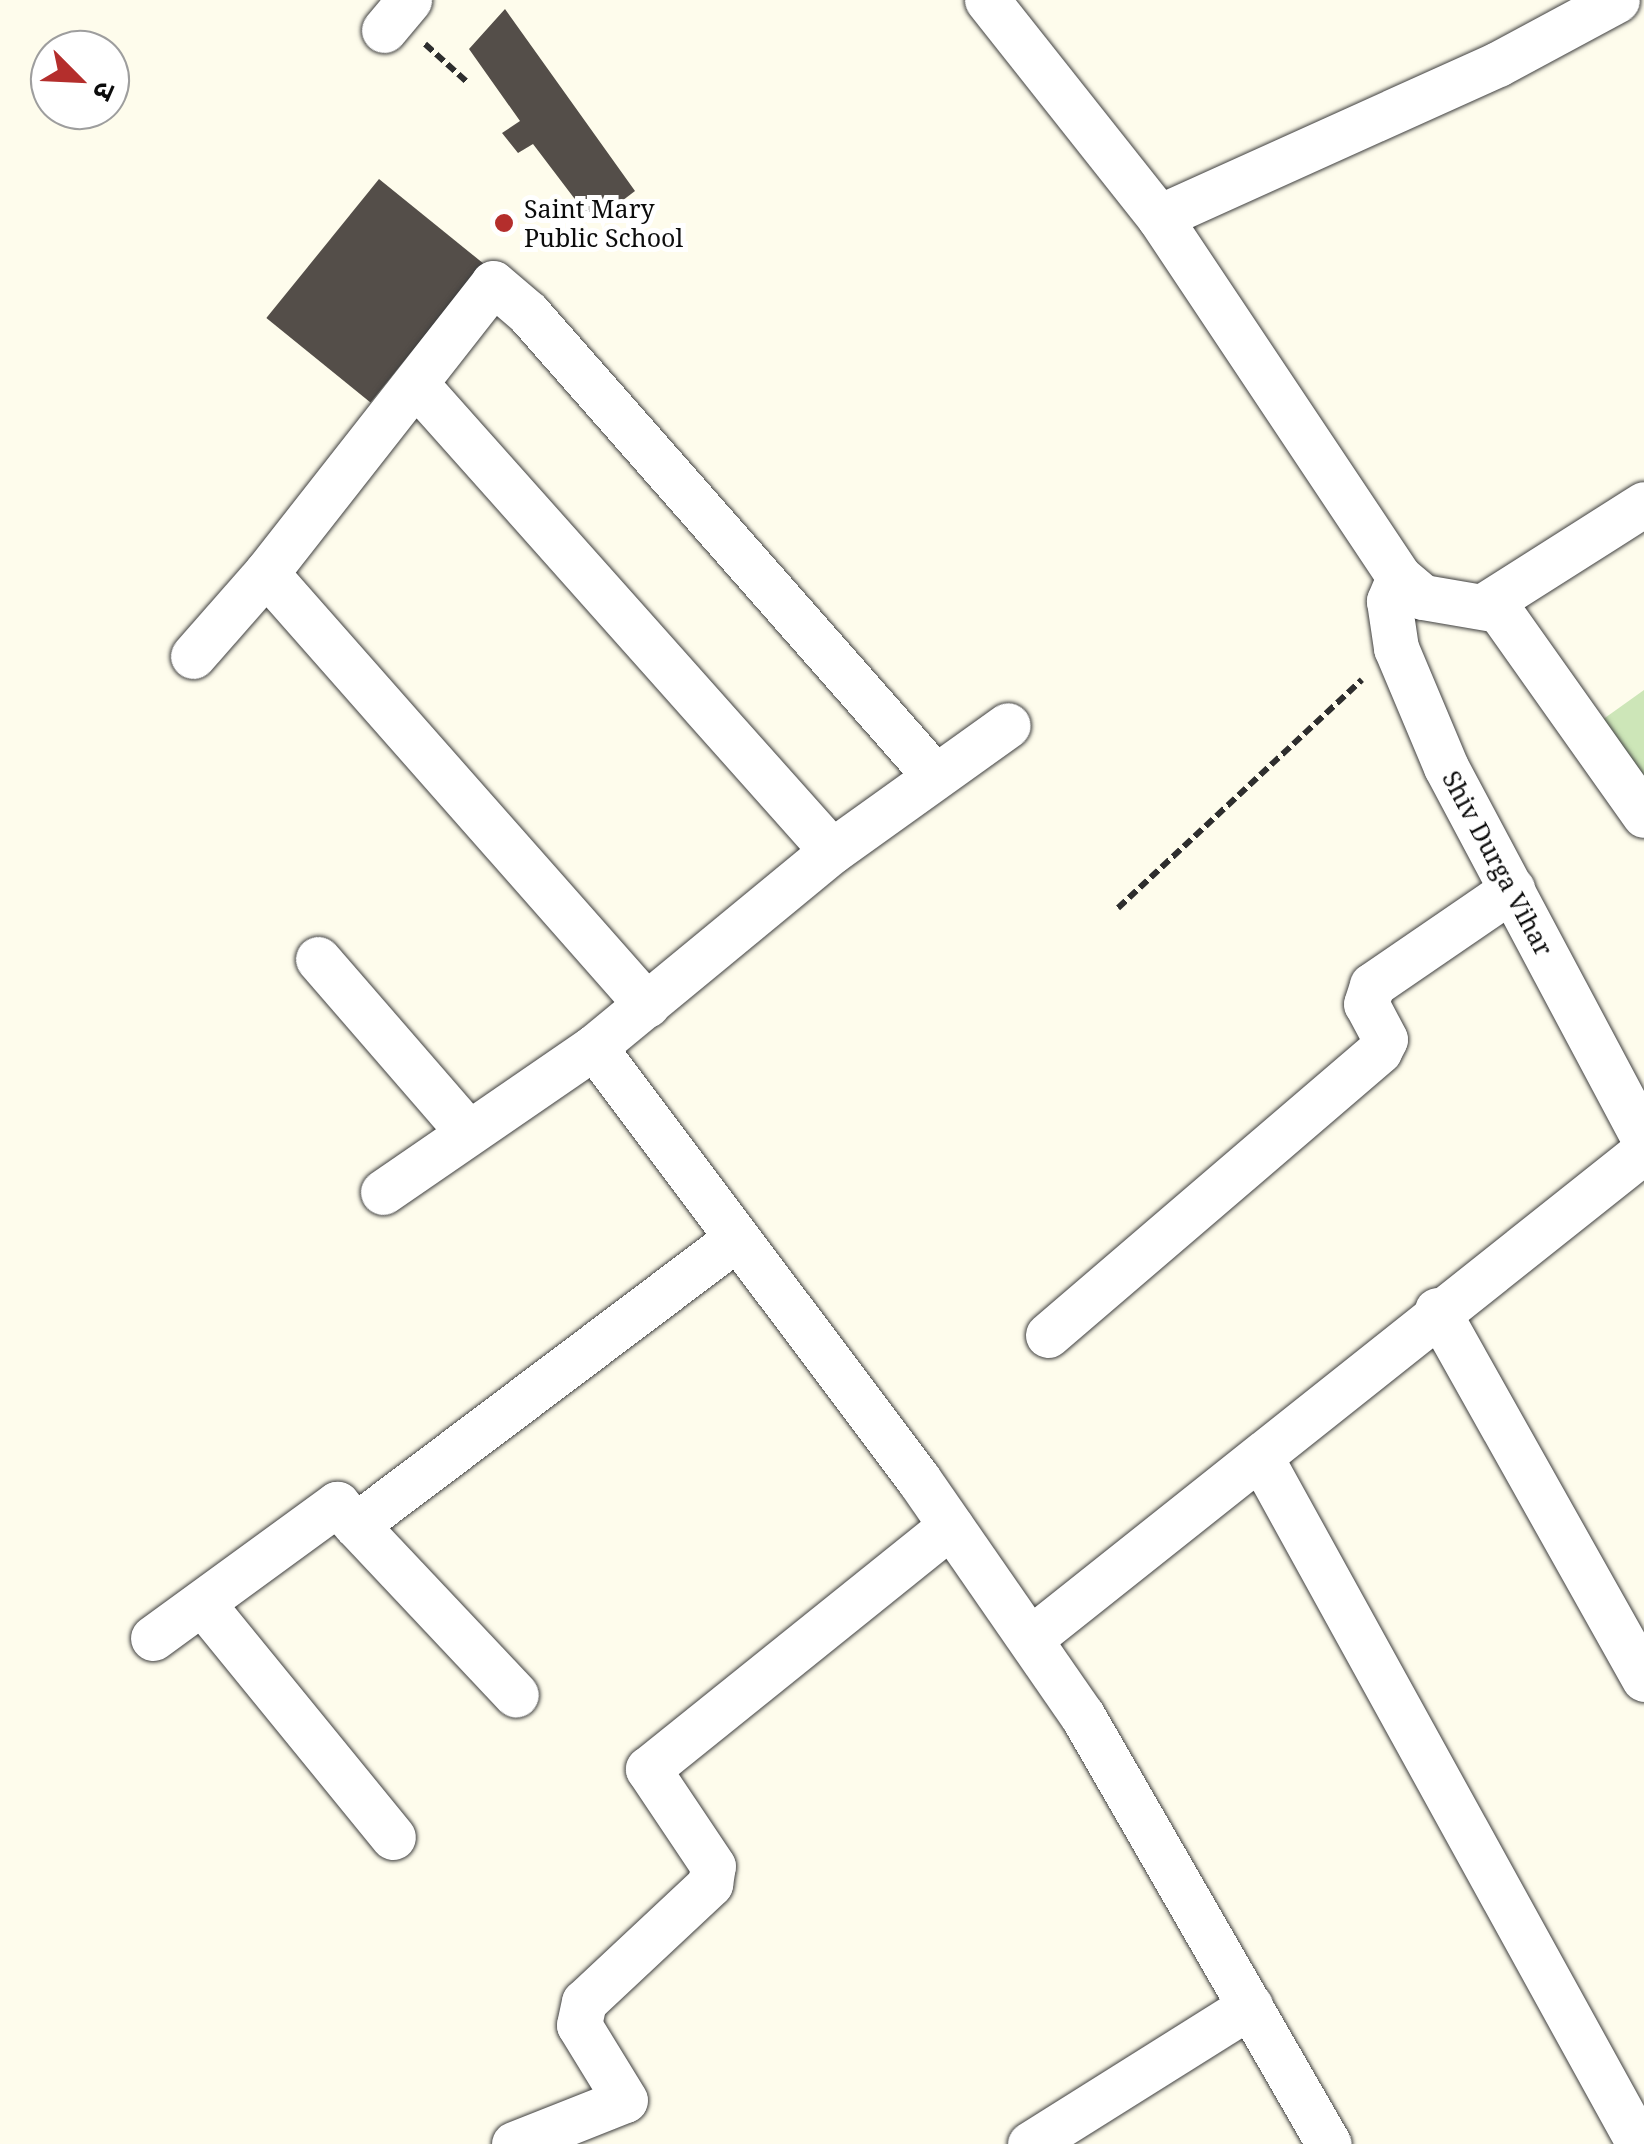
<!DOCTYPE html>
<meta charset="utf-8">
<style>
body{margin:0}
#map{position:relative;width:1644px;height:2144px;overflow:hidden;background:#fefcec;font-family:"Noto Serif","Noto Sans Devanagari",serif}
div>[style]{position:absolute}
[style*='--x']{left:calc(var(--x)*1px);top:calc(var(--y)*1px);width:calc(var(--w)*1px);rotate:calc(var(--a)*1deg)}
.green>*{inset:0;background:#cde6b8}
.building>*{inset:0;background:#544e49;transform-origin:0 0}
.path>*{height:6px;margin-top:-3px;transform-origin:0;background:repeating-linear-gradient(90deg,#2e2e2e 0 10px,transparent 0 15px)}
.roads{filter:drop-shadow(0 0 2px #3f3f3f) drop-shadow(0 0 2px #3f3f3f)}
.minor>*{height:45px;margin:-22.5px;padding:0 22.5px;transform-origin:22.5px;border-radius:22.5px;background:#fff}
.dots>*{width:28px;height:28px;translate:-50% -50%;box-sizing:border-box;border:5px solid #fff;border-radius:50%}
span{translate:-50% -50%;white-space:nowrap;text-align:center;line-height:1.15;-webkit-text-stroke:10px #fff;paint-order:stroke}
.poi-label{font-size:25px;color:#0c0c0c}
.left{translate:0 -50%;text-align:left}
.street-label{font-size:25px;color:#0c0c0c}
.north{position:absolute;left:30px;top:30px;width:100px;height:100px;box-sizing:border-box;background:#fff;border:2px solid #9e9e9e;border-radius:50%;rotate:114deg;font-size:28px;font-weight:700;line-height:40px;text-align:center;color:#0c0c0c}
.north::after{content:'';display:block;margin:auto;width:35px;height:45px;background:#b42e2c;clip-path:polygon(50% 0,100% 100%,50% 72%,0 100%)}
</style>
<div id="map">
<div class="green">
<i style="clip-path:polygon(1644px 690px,1644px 783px,1602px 720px)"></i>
</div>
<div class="building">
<i style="clip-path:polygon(505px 9px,635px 191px,593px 223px,533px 144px,518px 153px,502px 133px,520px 121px,469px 49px)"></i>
<i style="left:379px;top:179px;width:134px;height:179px;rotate:39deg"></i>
</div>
<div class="path">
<i style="--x:425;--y:44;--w:57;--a:42.1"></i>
<i style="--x:1118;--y:908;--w:334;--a:-43.1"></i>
</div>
<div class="roads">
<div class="minor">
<i style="--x:987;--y:0;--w:277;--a:51.6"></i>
<i style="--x:1159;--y:217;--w:433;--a:56.3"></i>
<i style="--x:1399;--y:577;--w:31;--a:40"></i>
<i style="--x:1423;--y:597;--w:77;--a:9.7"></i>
<i style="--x:1499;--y:610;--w:251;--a:54.7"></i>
<i style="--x:384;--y:30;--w:39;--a:-50"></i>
<i style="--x:1159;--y:217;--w:372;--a:-24.3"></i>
<i style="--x:1498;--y:64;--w:135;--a:-28.3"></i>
<i style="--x:416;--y:384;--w:625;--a:48.31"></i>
<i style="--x:266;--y:573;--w:576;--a:48.59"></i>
<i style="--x:1399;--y:577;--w:26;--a:113"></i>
<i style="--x:1389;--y:601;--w:48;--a:81.5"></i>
<i style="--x:1396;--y:648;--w:129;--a:67.2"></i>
<i style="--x:1446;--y:767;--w:422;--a:62"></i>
<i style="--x:1485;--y:605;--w:188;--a:-32.4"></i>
<i style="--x:193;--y:656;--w:111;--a:-48.7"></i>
<i style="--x:266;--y:573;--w:368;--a:-51.9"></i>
<i style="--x:493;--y:283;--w:46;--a:40.6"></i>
<i style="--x:528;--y:313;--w:616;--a:48.68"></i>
<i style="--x:318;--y:959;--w:229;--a:49.1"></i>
<i style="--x:594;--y:1047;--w:541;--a:53.11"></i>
<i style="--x:919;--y:1480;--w:286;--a:55.3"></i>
<i style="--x:1082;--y:1715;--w:495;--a:60.1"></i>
<i style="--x:383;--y:1192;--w:256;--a:-34.5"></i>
<i style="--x:594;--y:1047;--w:308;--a:-39.5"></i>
<i style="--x:832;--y:851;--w:216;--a:-35.6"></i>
<i style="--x:1437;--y:1310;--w:423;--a:60.7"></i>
<i style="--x:1048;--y:1335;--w:436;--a:-40.6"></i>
<i style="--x:1379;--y:1051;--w:13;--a:-63"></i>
<i style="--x:1385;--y:1039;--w:40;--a:-118"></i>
<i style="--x:1366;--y:1004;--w:20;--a:-72"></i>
<i style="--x:1372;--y:985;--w:170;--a:-34.4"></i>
<i style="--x:1261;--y:1458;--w:783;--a:61.14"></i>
<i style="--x:356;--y:1525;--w:233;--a:46.7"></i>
<i style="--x:202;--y:1603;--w:302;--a:50.8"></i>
<i style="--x:153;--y:1638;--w:228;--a:-36.1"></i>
<i style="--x:337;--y:1504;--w:28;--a:48"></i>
<i style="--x:356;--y:1525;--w:476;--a:-37"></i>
<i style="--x:1030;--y:1639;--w:784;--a:-38.48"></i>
<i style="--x:514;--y:2144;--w:119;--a:-21.6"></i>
<i style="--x:625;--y:2100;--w:88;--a:-121.5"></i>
<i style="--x:579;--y:2025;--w:24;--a:-78"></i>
<i style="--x:584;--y:2002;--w:173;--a:-43.1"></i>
<i style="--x:710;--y:1884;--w:18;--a:-81"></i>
<i style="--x:713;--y:1866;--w:117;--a:-123.8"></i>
<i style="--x:648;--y:1769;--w:388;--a:-38.8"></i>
<i style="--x:1030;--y:2144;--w:260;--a:-32.1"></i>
</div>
</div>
<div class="dots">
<i style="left:504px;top:223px;background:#b42e2c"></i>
</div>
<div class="poi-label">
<span class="left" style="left:524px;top:223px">Saint Mary<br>Public School</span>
</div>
<div class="street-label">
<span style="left:1498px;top:863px;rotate:62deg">Shiv Durga Vihar</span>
</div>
<div class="north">उ</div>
</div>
